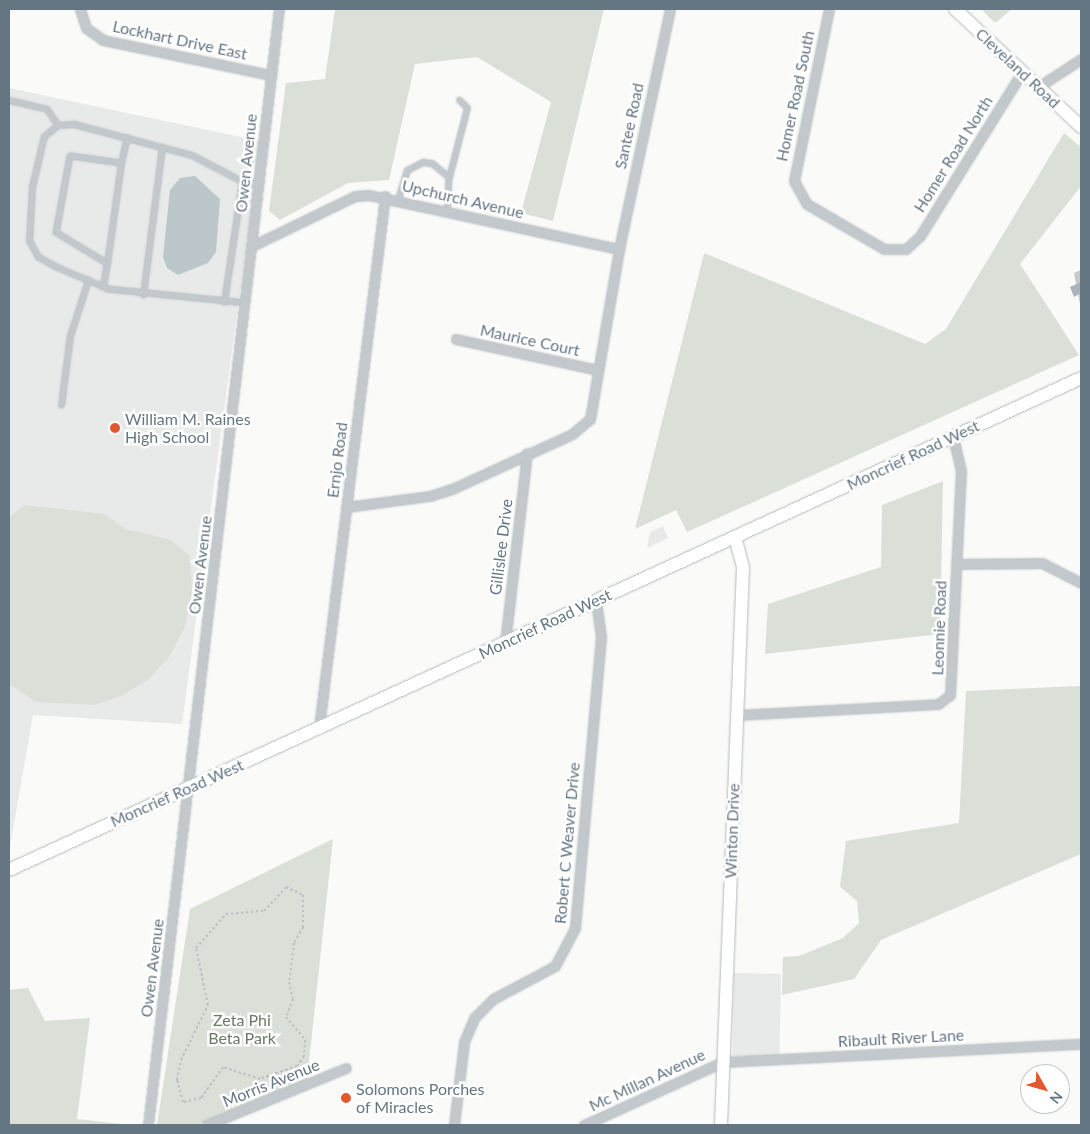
<!DOCTYPE html>
<style>
body{margin:0}
#map{position:relative;width:1090px;height:1134px;overflow:hidden;background:#fafaf8;font-family:Lato,sans-serif}
div>[style]{position:absolute}
[style*='--x']{left:calc(var(--x)*1px);top:calc(var(--y)*1px);width:calc(var(--w)*1px);rotate:calc(var(--a)*1deg)}
.built>*{inset:0;background:#e8e9e9;transform-origin:0 0}
.green>*{inset:0;background:#dadfd7}
.water>*{inset:0;background:#bbc7cb}
.shadow>*{inset:0;background:#0003}
.building>*{inset:0;background:#aab3b9}
.path>*{height:2px;margin-top:-1px;transform-origin:0;background:repeating-linear-gradient(90deg,#bbbfc2 0 2.5px,transparent 0 5px)}
.roads{filter:drop-shadow(0 0 1px #b3babf) drop-shadow(0 0 1px #b3babf)}
.lane>*{height:4.5px;margin:-2.25px;padding:0 2.25px;transform-origin:2.25px;border-radius:2.25px;background:#c3c8cc}
.street>*{height:9px;margin:-4.5px;padding:0 4.5px;transform-origin:4.5px;border-radius:4.5px;background:#c3c8cc}
.secondary>*{height:12px;margin:-6px;padding:0 6px;transform-origin:6px;border-radius:6px;background:#fff}
.dots>*{width:14px;height:14px;translate:-50% -50%;box-sizing:border-box;border:2px solid #fff;border-radius:50%}
span{translate:-50% -50%;white-space:nowrap;text-align:center;line-height:1.15;-webkit-text-stroke:5px #fff;paint-order:stroke}
.street-label{font-size:16px;color:#657683}
.poi-label{font-size:16px;color:#657683}
.left{translate:0 -50%;text-align:left}
.park-label{font-size:16px;color:#687a64}
.frame{position:absolute;inset:0;border:10px solid #657683;pointer-events:none}
.north{position:absolute;left:1020px;top:1064px;width:50px;height:50px;box-sizing:border-box;background:#fff;border:1px solid #c1c8cd;border-radius:50%;rotate:128deg;font-size:14px;font-weight:700;line-height:20px;text-align:center;color:#657683}
.north::after{content:'';display:block;margin:auto;width:18px;height:22px;background:#e4572e;clip-path:polygon(50% 0,100% 100%,50% 72%,0 100%)}
</style>
<div id="map">
<div class="built">
<i style="clip-path:polygon(9px 88px,260px 141px,182px 724px,33px 715px,9px 852px)"></i>
<i style="clip-path:polygon(663px 526px,668px 538px,647px 548px,650px 532px)"></i>
<i style="left:734px;top:973px;width:47px;height:83px;rotate:1deg"></i>
</div>
<div class="green">
<i style="clip-path:polygon(335px 9px,604px 9px,553px 221px,521px 213px,551px 102px,477px 57px,415px 64px,389px 180px,348px 183px,280px 220px,269px 211px,286px 83px,325px 79px)"></i>
<i style="clip-path:polygon(981px 9px,1012px 9px,995px 23px)"></i>
<i style="clip-path:polygon(1064px 133px,1081px 147px,1081px 186px,1020px 264px,1079px 355px,687px 532px,676px 510px,635px 529px,704px 253px,925px 344px,946px 329px)"></i>
<i style="clip-path:polygon(943px 481px,940px 634px,765px 654px,768px 604px,881px 567px,882px 505px)"></i>
<i style="clip-path:polygon(25px 505px,104px 514px,126px 529px,171px 540px,190px 556px,192px 592px,185px 627px,169px 657px,149px 679px,121px 696px,95px 705px,36px 702px,9px 684px,9px 517px)"></i>
<i style="clip-path:polygon(1081px 686px,1081px 854px,881px 940px,854px 979px,782px 995px,783px 957px,799px 956px,843px 938px,859px 923px,857px 901px,840px 887px,846px 841px,959px 823px,966px 691px)"></i>
<i style="clip-path:polygon(333px 839px,307px 1080px,197px 1125px,157px 1125px,190px 909px)"></i>
<i style="clip-path:polygon(28px 988px,45px 1021px,90px 1018px,77px 1119px,130px 1125px,9px 1125px,9px 990px)"></i>
</div>
<div class="water">
<i style="clip-path:polygon(195px 176px,220px 199px,216px 252px,208px 263px,178px 275px,167px 268px,163px 257px,170px 190px,180px 178px)"></i>
</div>
<div class="shadow">
<i style="clip-path:polygon(1081px 270px,1081px 304px,1080px 304px,1074px 273px)"></i>
</div>
<div class="building">
<i style="clip-path:polygon(1081px 282px,1081px 293px,1074px 297px,1070px 287px)"></i>
</div>
<div class="path">
<i style="--x:286;--y:887;--w:19;--a:25"></i>
<i style="--x:303;--y:895;--w:32;--a:90"></i>
<i style="--x:303;--y:927;--w:18;--a:119"></i>
<i style="--x:294;--y:943;--w:39;--a:97"></i>
<i style="--x:289;--y:982;--w:17;--a:77"></i>
<i style="--x:293;--y:999;--w:19;--a:111"></i>
<i style="--x:286;--y:1017;--w:30;--a:50"></i>
<i style="--x:305;--y:1040;--w:16;--a:94"></i>
<i style="--x:304;--y:1056;--w:12;--a:125"></i>
<i style="--x:297;--y:1066;--w:39;--a:161"></i>
<i style="--x:260;--y:1079;--w:39;--a:-162"></i>
<i style="--x:223;--y:1067;--w:38;--a:125"></i>
<i style="--x:201;--y:1098;--w:18;--a:167"></i>
<i style="--x:183;--y:1102;--w:23;--a:-105"></i>
<i style="--x:177;--y:1080;--w:20;--a:-79"></i>
<i style="--x:181;--y:1060;--w:61;--a:-63.9"></i>
<i style="--x:208;--y:1005;--w:58;--a:-101.9"></i>
<i style="--x:196;--y:948;--w:45;--a:-48.6"></i>
<i style="--x:226;--y:914;--w:38;--a:-5"></i>
<i style="--x:264;--y:911;--w:33;--a:-47"></i>
</div>
<div class="roads">
<div class="lane">
<i style="--x:9;--y:100;--w:39;--a:13"></i>
<i style="--x:47;--y:109;--w:19;--a:55"></i>
<i style="--x:121;--y:163;--w:26;--a:-77"></i>
<i style="--x:449;--y:177;--w:71;--a:-75.4"></i>
<i style="--x:467;--y:108;--w:11;--a:-135"></i>
<i style="--x:398;--y:199;--w:30;--a:-73"></i>
<i style="--x:407;--y:170;--w:18;--a:-27"></i>
<i style="--x:423;--y:162;--w:9;--a:6"></i>
<i style="--x:432;--y:163;--w:22;--a:39"></i>
<i style="--x:449;--y:177;--w:34;--a:93"></i>
<i style="--x:103;--y:287;--w:24;--a:-81"></i>
<i style="--x:107;--y:263;--w:101;--a:-82"></i>
<i style="--x:121;--y:163;--w:51;--a:-172.2"></i>
<i style="--x:70;--y:156;--w:77;--a:100.4"></i>
<i style="--x:56;--y:232;--w:60;--a:31.3"></i>
<i style="--x:143;--y:295;--w:149;--a:-82.7"></i>
<i style="--x:224;--y:302;--w:122;--a:-81.5"></i>
<i style="--x:246;--y:303;--w:139;--a:-174.2"></i>
<i style="--x:108;--y:289;--w:56;--a:-157.1"></i>
<i style="--x:56;--y:267;--w:21;--a:-151"></i>
<i style="--x:38;--y:257;--w:18;--a:-119"></i>
<i style="--x:29;--y:241;--w:54;--a:-86.8"></i>
<i style="--x:32;--y:187;--w:52;--a:-76.8"></i>
<i style="--x:44;--y:136;--w:18;--a:-38"></i>
<i style="--x:58;--y:125;--w:16;--a:-4"></i>
<i style="--x:74;--y:124;--w:122;--a:14.7"></i>
<i style="--x:192;--y:155;--w:56;--a:27.5"></i>
<i style="--x:242;--y:181;--w:17;--a:10"></i>
<i style="--x:61;--y:405;--w:70;--a:-82.6"></i>
<i style="--x:70;--y:336;--w:59;--a:-72.2"></i>
</div>
<div class="street">
<i style="--x:80;--y:9;--w:20;--a:72"></i>
<i style="--x:86;--y:28;--w:21;--a:35"></i>
<i style="--x:103;--y:40;--w:172;--a:11.8"></i>
<i style="--x:829;--y:9;--w:176;--a:101.5"></i>
<i style="--x:794;--y:181;--w:26;--a:61"></i>
<i style="--x:807;--y:204;--w:89;--a:30.3"></i>
<i style="--x:884;--y:249;--w:22;--a:0"></i>
<i style="--x:906;--y:249;--w:19;--a:-43"></i>
<i style="--x:920;--y:236;--w:193;--a:-58.1"></i>
<i style="--x:1038;--y:87;--w:51;--a:-33.1"></i>
<i style="--x:252;--y:246;--w:114;--a:-25.9"></i>
<i style="--x:355;--y:196;--w:14;--a:-4"></i>
<i style="--x:369;--y:195;--w:256;--a:12.2"></i>
<i style="--x:456;--y:339;--w:145;--a:12.3"></i>
<i style="--x:346;--y:507;--w:85;--a:-7.5"></i>
<i style="--x:430;--y:496;--w:23;--a:-18"></i>
<i style="--x:452;--y:489;--w:132;--a:-24.6"></i>
<i style="--x:572;--y:434;--w:23;--a:-40"></i>
<i style="--x:590;--y:419;--w:172;--a:-80.3"></i>
<i style="--x:619;--y:249;--w:245;--a:-78"></i>
<i style="--x:956;--y:564;--w:86;--a:-0.7"></i>
<i style="--x:1042;--y:563;--w:44;--a:27.1"></i>
<i style="--x:505;--y:643;--w:191;--a:-83.4"></i>
<i style="--x:737;--y:715;--w:201;--a:-3.1"></i>
<i style="--x:938;--y:704;--w:15;--a:-37"></i>
<i style="--x:950;--y:695;--w:224;--a:-87.2"></i>
<i style="--x:961;--y:471;--w:35;--a:-103"></i>
<i style="--x:319;--y:727;--w:535;--a:-82.91"></i>
<i style="--x:148;--y:1125;--w:1124;--a:-83.31"></i>
<i style="--x:207;--y:1125;--w:150;--a:-22.3"></i>
<i style="--x:454;--y:1125;--w:84;--a:-83.1"></i>
<i style="--x:464;--y:1042;--w:26;--a:-67"></i>
<i style="--x:474;--y:1018;--w:27;--a:-45"></i>
<i style="--x:493;--y:999;--w:70;--a:-28"></i>
<i style="--x:555;--y:966;--w:43;--a:-62.2"></i>
<i style="--x:575;--y:928;--w:292;--a:-84.9"></i>
<i style="--x:601;--y:637;--w:36;--a:-98"></i>
<i style="--x:584;--y:1125;--w:152;--a:-24.5"></i>
<i style="--x:722;--y:1062;--w:359;--a:-2.9"></i>
</div>
<div class="secondary">
<i style="--x:955;--y:9;--w:173;--a:43.1"></i>
<i style="--x:9;--y:870;--w:1180;--a:-24.65"></i>
<i style="--x:721;--y:1125;--w:558;--a:-87.74"></i>
<i style="--x:743;--y:567;--w:30;--a:-105"></i>
</div>
</div>
<div class="dots">
<i style="left:115px;top:428px;background:#e4572e"></i>
<i style="left:346px;top:1098px;background:#e4572e"></i>
</div>
<div class="street-label">
<span style="left:180px;top:40px;rotate:12deg">Lockhart Drive East</span>
<span style="left:1018px;top:68px;rotate:43deg">Cleveland Road</span>
<span style="left:795px;top:96px;rotate:-78deg">Homer Road South</span>
<span style="left:629px;top:126px;rotate:-78deg">Santee Road</span>
<span style="left:953px;top:154px;rotate:-58deg">Homer Road North</span>
<span style="left:246px;top:163px;rotate:-84deg">Owen Avenue</span>
<span style="left:463px;top:199px;rotate:13deg">Upchurch Avenue</span>
<span style="left:530px;top:340px;rotate:12deg">Maurice Court</span>
<span style="left:913px;top:455px;rotate:-25deg">Moncrief Road West</span>
<span style="left:337px;top:460px;rotate:-83deg">Ernjo Road</span>
<span style="left:501px;top:547px;rotate:-83deg">Gillislee Drive</span>
<span style="left:200px;top:565px;rotate:-83deg">Owen Avenue</span>
<span style="left:545px;top:624px;rotate:-25deg">Moncrief Road West</span>
<span style="left:939px;top:628px;rotate:-88deg">Leonnie Road</span>
<span style="left:177px;top:793px;rotate:-24deg">Moncrief Road West</span>
<span style="left:732px;top:831px;rotate:-88deg">Winton Drive</span>
<span style="left:567px;top:843px;rotate:-85deg">Robert C Weaver Drive</span>
<span style="left:152px;top:968px;rotate:-83deg">Owen Avenue</span>
<span style="left:901px;top:1038px;rotate:-3deg">Ribault River Lane</span>
<span style="left:647px;top:1080px;rotate:-25deg">Mc Millan Avenue</span>
<span style="left:271px;top:1083px;rotate:-22deg">Morris Avenue</span>
</div>
<div class="poi-label">
<span class="left" style="left:125px;top:428px">William M. Raines<br>High School</span>
<span class="left" style="left:356px;top:1098px">Solomons Porches<br>of Miracles</span>
</div>
<div class="park-label">
<span style="left:242px;top:1029px">Zeta Phi<br>Beta Park</span>
</div>
<div class="frame"></div>
<div class="north">N</div>
</div>
